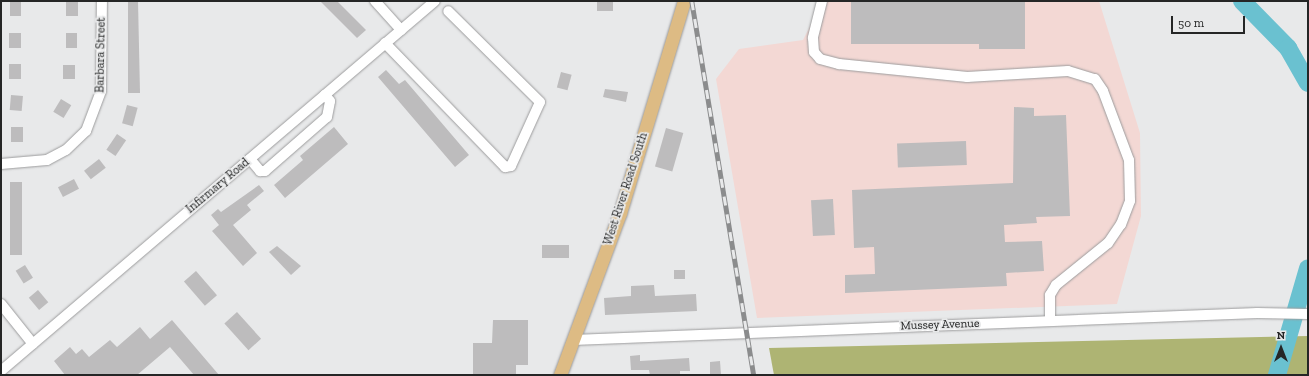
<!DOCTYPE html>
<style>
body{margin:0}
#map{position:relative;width:1309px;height:376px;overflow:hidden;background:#e8e9ea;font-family:"Zilla Slab",serif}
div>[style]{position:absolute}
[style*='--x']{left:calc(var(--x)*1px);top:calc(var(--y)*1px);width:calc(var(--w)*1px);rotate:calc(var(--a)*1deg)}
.industrial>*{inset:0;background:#f3d8d4}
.forest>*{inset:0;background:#aeb473}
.river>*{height:18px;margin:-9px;padding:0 9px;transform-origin:9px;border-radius:9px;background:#6ac1d0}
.building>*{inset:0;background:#bdbcbd;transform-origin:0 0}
.roads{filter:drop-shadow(0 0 1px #9c9c9d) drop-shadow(0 0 1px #9c9c9d)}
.minor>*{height:10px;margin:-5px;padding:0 5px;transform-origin:5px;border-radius:5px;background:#fff}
.major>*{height:13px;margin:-6.5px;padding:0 6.5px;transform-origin:6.5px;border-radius:6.5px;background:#ddbb84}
.rail>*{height:4.5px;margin-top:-2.25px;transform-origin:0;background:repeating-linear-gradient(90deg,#e8e9ea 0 9px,#8b8c8d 0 18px);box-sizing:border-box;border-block:1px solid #8b8c8d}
span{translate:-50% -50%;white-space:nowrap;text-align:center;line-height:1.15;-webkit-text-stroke:3.5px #e8e9ea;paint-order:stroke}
.street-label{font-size:12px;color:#252626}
.frame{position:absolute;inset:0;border:2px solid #252626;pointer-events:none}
.north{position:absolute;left:1261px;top:328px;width:40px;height:40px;-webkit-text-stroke:3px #e8e9ea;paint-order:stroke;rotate:0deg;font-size:11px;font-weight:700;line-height:16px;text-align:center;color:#252626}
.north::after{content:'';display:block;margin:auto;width:14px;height:18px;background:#252626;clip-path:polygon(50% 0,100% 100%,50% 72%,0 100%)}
.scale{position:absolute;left:1171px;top:16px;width:74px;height:18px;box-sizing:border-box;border:2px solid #252626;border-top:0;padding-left:5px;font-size:12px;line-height:14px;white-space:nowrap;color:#252626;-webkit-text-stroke:3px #e8e9ea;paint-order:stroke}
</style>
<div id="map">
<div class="industrial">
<i style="clip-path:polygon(823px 1px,1099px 1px,1140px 133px,1141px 216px,1117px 304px,757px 318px,716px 79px,739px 49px,803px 40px)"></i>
</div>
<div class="forest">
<i style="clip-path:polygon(1308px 336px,1308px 375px,774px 375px,769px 348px)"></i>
</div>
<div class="river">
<i style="--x:1242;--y:1;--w:66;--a:45.6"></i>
<i style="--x:1288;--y:48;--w:40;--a:60.3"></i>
<i style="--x:1277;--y:375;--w:111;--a:-73.8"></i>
</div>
<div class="building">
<i style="left:10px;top:1px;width:11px;height:15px"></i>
<i style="left:66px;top:1px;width:12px;height:15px"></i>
<i style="clip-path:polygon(128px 1px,138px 1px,140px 93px,128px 93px)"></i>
<i style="clip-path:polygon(320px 1px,337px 1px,366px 30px,357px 38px)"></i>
<i style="left:597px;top:1px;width:16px;height:10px"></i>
<i style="clip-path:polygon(851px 1px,1025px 1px,1025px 49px,979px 49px,979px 44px,851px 44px)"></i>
<i style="left:9px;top:33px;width:12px;height:15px"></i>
<i style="left:66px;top:33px;width:11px;height:15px"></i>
<i style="left:9px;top:64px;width:12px;height:15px"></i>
<i style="left:63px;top:65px;width:12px;height:14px"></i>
<i style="clip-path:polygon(386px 70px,399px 84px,405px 80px,469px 155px,455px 167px,378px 77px)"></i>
<i style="left:561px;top:72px;width:11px;height:16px;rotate:15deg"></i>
<i style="clip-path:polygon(605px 89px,628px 92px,626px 102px,603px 97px)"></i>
<i style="left:11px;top:95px;width:12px;height:15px;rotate:5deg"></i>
<i style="left:61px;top:99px;width:12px;height:15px;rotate:31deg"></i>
<i style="left:127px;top:105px;width:11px;height:19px;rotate:15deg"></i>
<i style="clip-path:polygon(1014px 107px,1034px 108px,1034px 116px,1066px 115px,1070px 216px,1036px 217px,1037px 223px,1004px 225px,1005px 242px,1042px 241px,1044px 271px,1006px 273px,1007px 286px,845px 293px,845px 275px,875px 274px,874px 247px,854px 248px,852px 190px,1013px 183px)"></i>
<i style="left:11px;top:127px;width:12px;height:15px"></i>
<i style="clip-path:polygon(334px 127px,348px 144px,285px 198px,274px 185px,303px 160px,300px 156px)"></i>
<i style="left:666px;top:128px;width:18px;height:40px;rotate:16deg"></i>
<i style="left:117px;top:134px;width:11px;height:19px;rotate:34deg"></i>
<i style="left:966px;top:141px;width:24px;height:69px;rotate:88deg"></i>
<i style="left:99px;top:159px;width:11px;height:19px;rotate:52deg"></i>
<i style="left:74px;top:179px;width:11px;height:18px;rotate:63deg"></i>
<i style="left:10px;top:182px;width:12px;height:73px"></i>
<i style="clip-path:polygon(259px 185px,264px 191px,247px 205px,251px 210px,233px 225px,257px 253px,243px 266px,212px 231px,219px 225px,211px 215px,218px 209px,221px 212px)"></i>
<i style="left:833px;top:199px;width:36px;height:22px;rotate:87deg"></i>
<i style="left:542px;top:245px;width:27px;height:13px"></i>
<i style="clip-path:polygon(277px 246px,301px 266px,291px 275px,269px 252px)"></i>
<i style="left:25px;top:265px;width:15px;height:11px;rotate:58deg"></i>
<i style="left:674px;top:270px;width:11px;height:9px"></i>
<i style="left:196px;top:271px;width:32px;height:16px;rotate:49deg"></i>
<i style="clip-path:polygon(654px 285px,655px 296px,696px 294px,697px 311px,605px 315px,604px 298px,631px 296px,631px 286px)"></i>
<i style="left:38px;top:290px;width:16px;height:12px;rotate:50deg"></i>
<i style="left:237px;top:312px;width:36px;height:17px;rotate:48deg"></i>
<i style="clip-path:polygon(172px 320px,219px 375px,194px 375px,170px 347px,137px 375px,65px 375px,54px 361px,70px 347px,76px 354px,82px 349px,89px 357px,110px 340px,117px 347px,140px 327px,150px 339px)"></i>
<i style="clip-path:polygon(493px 320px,528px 320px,528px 365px,516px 365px,516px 375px,473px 375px,473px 343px,492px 343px)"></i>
<i style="clip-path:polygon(640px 355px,640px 361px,689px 358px,690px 371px,680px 371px,680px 375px,650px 375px,649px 370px,631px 370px,630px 356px)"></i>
<i style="clip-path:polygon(720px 361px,721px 375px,710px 375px,710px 362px)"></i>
</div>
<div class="roads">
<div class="minor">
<i style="--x:375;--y:1;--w:39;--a:48"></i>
<i style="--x:822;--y:1;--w:38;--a:104"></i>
<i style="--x:813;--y:38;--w:14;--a:86"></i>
<i style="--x:814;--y:52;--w:9;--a:49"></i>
<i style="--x:820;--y:59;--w:20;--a:15"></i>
<i style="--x:839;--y:64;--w:129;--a:5.8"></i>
<i style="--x:967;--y:77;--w:101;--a:-3.4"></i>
<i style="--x:1068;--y:71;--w:28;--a:17"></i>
<i style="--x:1095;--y:79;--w:14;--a:56"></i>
<i style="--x:1103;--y:91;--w:74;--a:69.4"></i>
<i style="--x:1129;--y:160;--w:41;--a:88.6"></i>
<i style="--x:1130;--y:201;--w:25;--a:111"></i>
<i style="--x:1121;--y:224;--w:23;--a:124"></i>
<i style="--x:1108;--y:243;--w:67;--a:141.1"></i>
<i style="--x:1056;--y:285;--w:12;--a:121"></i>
<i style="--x:1050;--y:295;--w:26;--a:90"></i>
<i style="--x:385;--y:43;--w:173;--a:45.9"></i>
<i style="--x:505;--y:167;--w:6;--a:-9"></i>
<i style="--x:511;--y:166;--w:70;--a:-65.6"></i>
<i style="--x:540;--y:102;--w:129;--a:-135.3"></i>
<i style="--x:250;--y:159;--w:16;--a:50"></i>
<i style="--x:260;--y:171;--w:5;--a:0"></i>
<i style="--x:265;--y:171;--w:82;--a:-41.1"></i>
<i style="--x:327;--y:117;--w:16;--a:-79"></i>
<i style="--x:330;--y:101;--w:8;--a:-130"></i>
<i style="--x:1;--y:164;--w:46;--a:-5"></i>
<i style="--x:47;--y:160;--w:21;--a:-28"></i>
<i style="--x:66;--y:150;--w:28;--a:-44"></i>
<i style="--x:86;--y:131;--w:43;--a:-69.4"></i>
<i style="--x:101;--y:91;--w:90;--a:-89.4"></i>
<i style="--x:1;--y:304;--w:51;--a:51.3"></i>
<i style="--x:573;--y:340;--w:685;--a:-2.26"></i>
<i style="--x:1257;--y:313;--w:51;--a:1.1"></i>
<i style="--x:1;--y:371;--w:570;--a:-40.45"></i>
</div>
<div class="major">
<i style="--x:560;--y:375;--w:173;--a:-69.7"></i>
<i style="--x:620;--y:213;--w:221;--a:-73.2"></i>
</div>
</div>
<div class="rail">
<i style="--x:692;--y:1;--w:379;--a:80.6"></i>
</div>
<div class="street-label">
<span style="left:101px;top:55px;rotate:-89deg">Barbara Street</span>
<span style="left:218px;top:186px;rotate:-40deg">Infirmary Road</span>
<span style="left:626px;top:189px;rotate:-72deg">West River Road South</span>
<span style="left:940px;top:325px;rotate:-2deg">Mussey Avenue</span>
</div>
<div class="frame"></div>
<div class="north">N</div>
<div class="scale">50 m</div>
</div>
